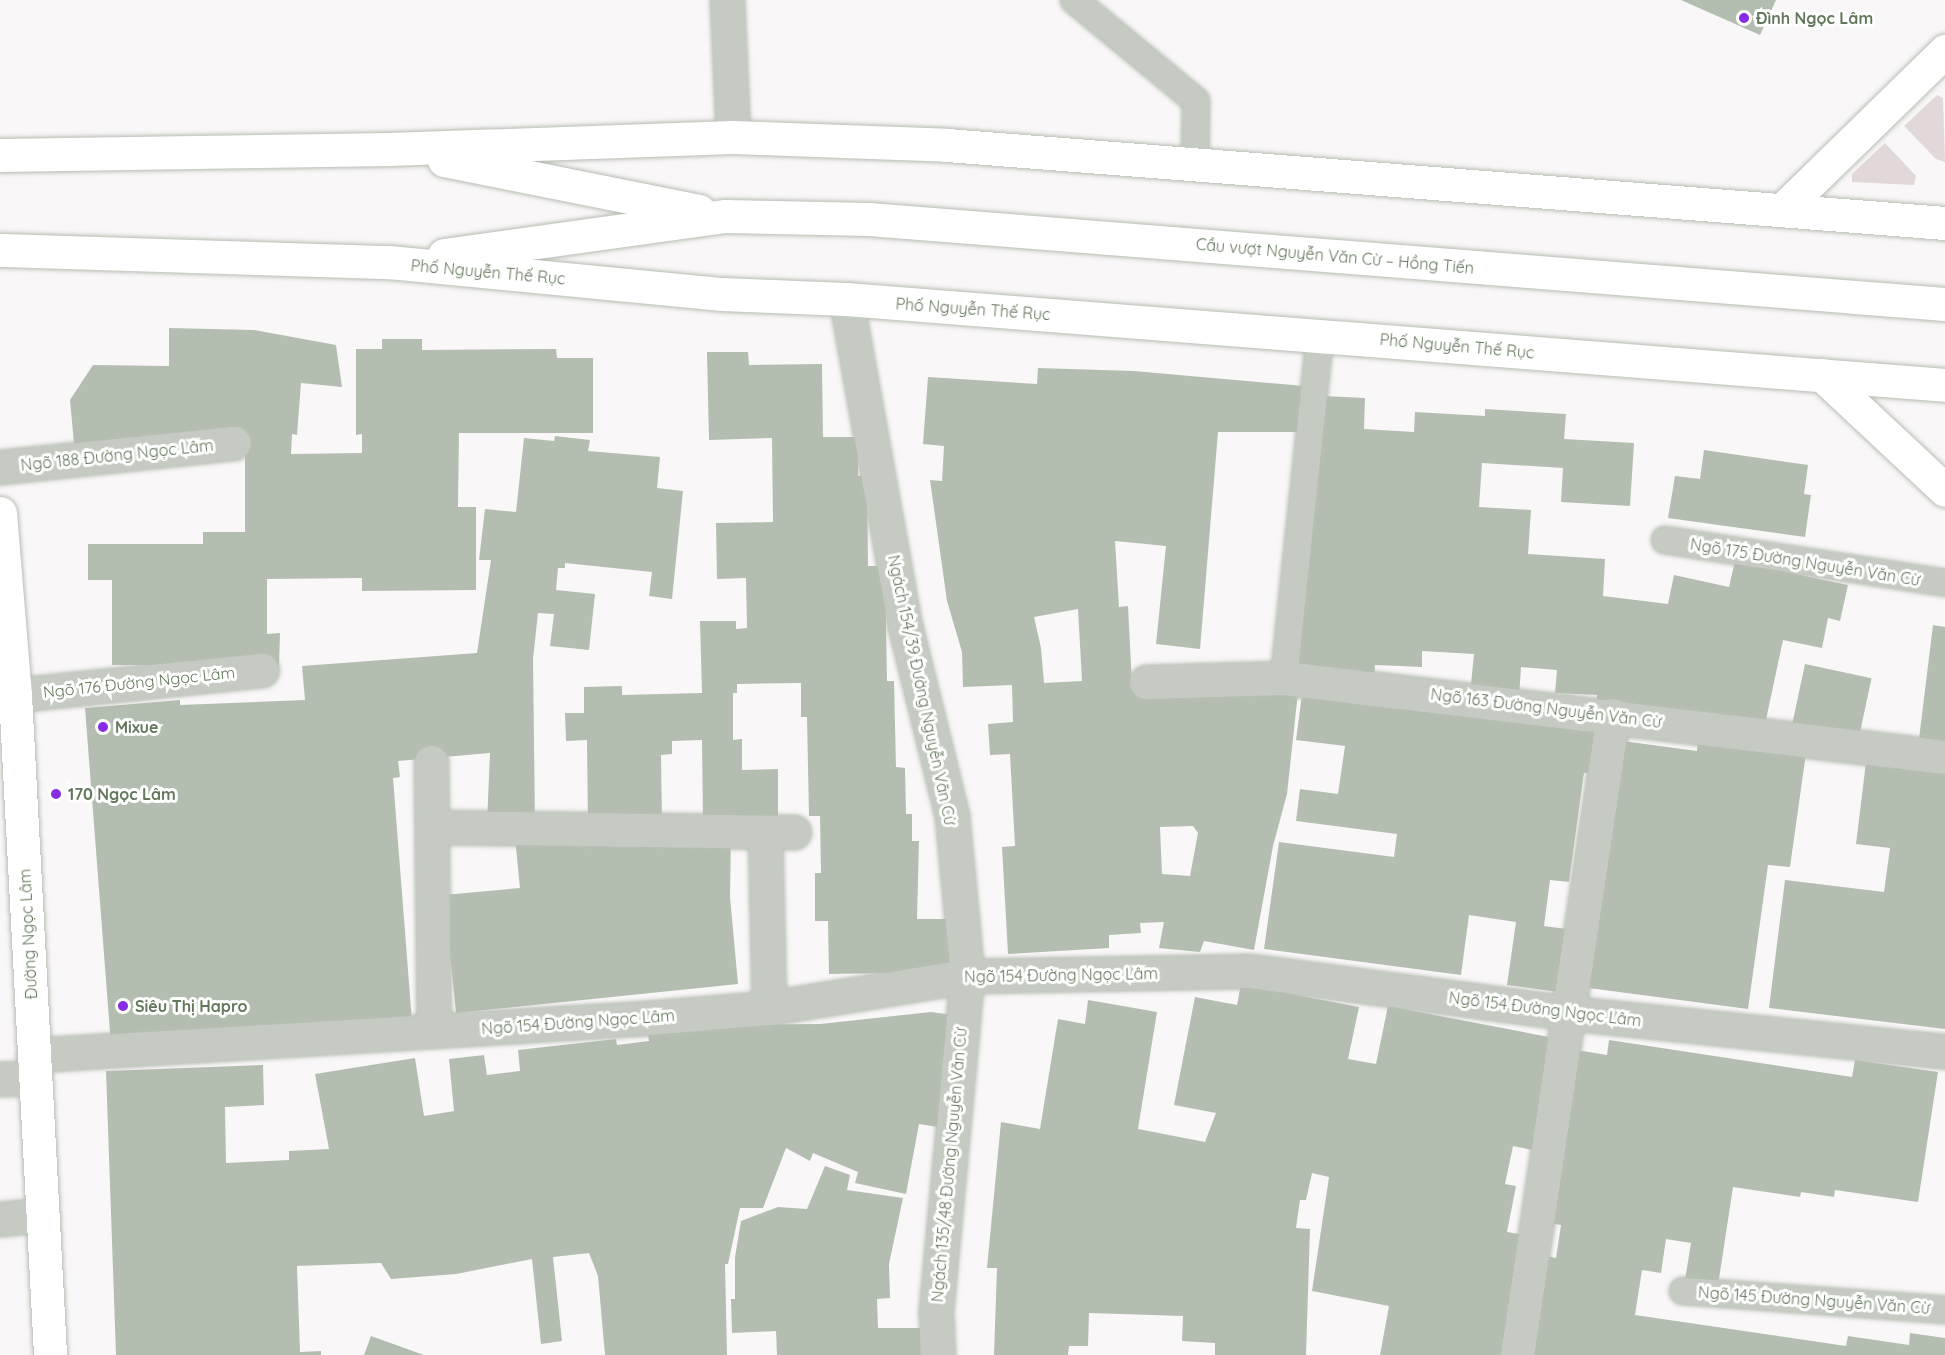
<!DOCTYPE html>
<meta charset="utf-8">
<style>
body{margin:0}
#map{position:relative;width:1945px;height:1355px;overflow:hidden;background:#faf7f9;font-family:Quicksand,sans-serif}
div>[style]{position:absolute}
[style*='--x']{left:calc(var(--x)*1px);top:calc(var(--y)*1px);width:calc(var(--w)*1px);rotate:calc(var(--a)*1deg)}
.green>*{inset:0;background:#e2d8d9}
.building>*{inset:0;background:#b4beb0;transform-origin:0 0}
.roads{filter:drop-shadow(0 0 2px #b6beb2) drop-shadow(0 0 2px #b6beb2)}
.service>*{height:26px;margin:-13px;padding:0 13px;transform-origin:13px;border-radius:13px;background:#c5cbc2}
.minor>*{height:33px;margin:-16.5px;padding:0 16.5px;transform-origin:16.5px;border-radius:16.5px;background:#c5cbc2}
.secondary>*{height:33px;margin:-16.5px;padding:0 16.5px;transform-origin:16.5px;border-radius:16.5px;background:#fff}
.primary>*{height:33px;margin:-16.5px;padding:0 16.5px;transform-origin:16.5px;border-radius:16.5px;background:#fff}
.dots>*{width:16px;height:16px;translate:-50% -50%;box-sizing:border-box;border:3px solid #fff;border-radius:50%}
span{translate:-50% -50%;white-space:nowrap;text-align:center;line-height:1.15;-webkit-text-stroke:6px #fff;paint-order:stroke}
.poi-label{font-size:16px;color:#63775b;font-weight:700}
.left{translate:0 -50%;text-align:left}
.street-label{font-size:16px;color:#63775b}
</style>
<div id="map">
<div class="green">
<i style="clip-path:polygon(1937px 95px,1943px 98px,1945px 162px,1936px 159px,1904px 126px)"></i>
<i style="clip-path:polygon(1885px 143px,1916px 176px,1914px 185px,1852px 182px,1852px 174px)"></i>
</div>
<div class="building">
<i style="clip-path:polygon(1681px 0,1776px 0,1760px 35px)"></i>
<i style="clip-path:polygon(169px 328px,254px 330px,336px 345px,342px 387px,301px 383px,297px 435px,292px 434px,291px 454px,362px 453px,362px 434px,356px 435px,356px 349px,382px 349px,382px 339px,422px 339px,422px 350px,556px 349px,557px 358px,593px 358px,593px 433px,459px 433px,458px 507px,476px 507px,476px 590px,362px 591px,362px 578px,267px 579px,267px 634px,280px 633px,279px 665px,112px 665px,112px 580px,88px 580px,88px 544px,203px 544px,203px 532px,245px 532px,245px 435px,74px 444px,70px 400px,93px 365px,169px 366px)"></i>
<i style="clip-path:polygon(707px 352px,748px 352px,749px 365px,822px 364px,823px 437px,858px 437px,858px 476px,867px 476px,868px 566px,885px 566px,887px 681px,894px 681px,896px 767px,905px 768px,906px 814px,912px 814px,912px 841px,919px 841px,917px 919px,952px 919px,953px 972px,829px 974px,828px 921px,815px 921px,815px 873px,821px 873px,820px 816px,809px 816px,807px 717px,801px 717px,801px 683px,737px 684px,737px 693px,733px 693px,733px 740px,742px 739px,742px 770px,778px 769px,778px 816px,703px 825px,702px 740px,672px 741px,672px 754px,661px 755px,662px 826px,588px 827px,587px 740px,566px 741px,565px 713px,584px 713px,584px 687px,622px 686px,622px 695px,702px 693px,700px 621px,736px 621px,736px 629px,747px 628px,746px 578px,717px 579px,716px 523px,773px 522px,772px 438px,709px 440px)"></i>
<i style="clip-path:polygon(evenodd,1038px 368px,1134px 371px,1304px 386px,1304px 432px,1218px 432px,1200px 649px,1156px 644px,1166px 546px,1115px 541px,1119px 607px,1128px 606px,1132px 684px,1298px 692px,1287px 794px,1273px 846px,1254px 950px,1204px 941px,1200px 952px,1159px 948px,1164px 922px,1140px 923px,1141px 933px,1109px 935px,1109px 948px,1008px 954px,1002px 847px,1015px 846px,1010px 754px,990px 755px,988px 724px,1013px 722px,1012px 685px,963px 687px,962px 652px,947px 601px,930px 480px,942px 481px,944px 446px,923px 444px,928px 377px,1037px 384px,1038px 368px,1078px 609px,1082px 681px,1044px 683px,1041px 648px,1034px 617px,1078px 609px,1038px 368px,1193px 826px,1198px 833px,1190px 876px,1162px 874px,1160px 827px,1193px 826px)"></i>
<i style="clip-path:polygon(1323px 396px,1365px 398px,1364px 429px,1414px 432px,1415px 412px,1485px 416px,1485px 409px,1566px 414px,1564px 439px,1634px 443px,1630px 506px,1561px 502px,1563px 468px,1482px 463px,1479px 507px,1531px 510px,1528px 554px,1605px 559px,1603px 596px,1668px 604px,1674px 575px,1729px 587px,1735px 561px,1848px 585px,1840px 621px,1828px 618px,1822px 648px,1783px 640px,1764px 729px,1597px 707px,1597px 695px,1555px 693px,1557px 670px,1521px 667px,1519px 697px,1470px 694px,1474px 654px,1422px 651px,1422px 667px,1375px 665px,1374px 680px,1298px 675px,1311px 478px,1318px 478px)"></i>
<i style="clip-path:polygon(555px 436px,590px 440px,588px 451px,660px 457px,657px 488px,683px 491px,672px 599px,649px 596px,652px 572px,565px 563px,565px 568px,558px 568px,556px 590px,595px 594px,589px 650px,550px 646px,554px 614px,538px 613px,533px 659px,535px 825px,487px 823px,490px 753px,398px 761px,400px 777px,393px 778px,412px 1021px,111px 1045px,85px 708px,180px 700px,180px 705px,305px 700px,302px 666px,477px 653px,491px 560px,479px 560px,485px 509px,516px 512px,524px 438px,554px 441px)"></i>
<i style="clip-path:polygon(1704px 450px,1808px 465px,1804px 494px,1811px 495px,1805px 537px,1668px 518px,1675px 476px,1700px 479px)"></i>
<i style="clip-path:polygon(1933px 625px,1945px 627px,1945px 750px,1918px 747px)"></i>
<i style="left:1805px;top:664px;width:68px;height:66px;rotate:12deg"></i>
<i style="clip-path:polygon(1303px 687px,1351px 694px,1350px 703px,1399px 709px,1401px 702px,1603px 719px,1595px 774px,1584px 773px,1569px 882px,1550px 880px,1544px 926px,1574px 930px,1565px 993px,1507px 985px,1516px 922px,1469px 915px,1461px 975px,1264px 949px,1279px 842px,1394px 857px,1397px 834px,1296px 821px,1300px 789px,1338px 794px,1345px 746px,1296px 740px)"></i>
<i style="clip-path:polygon(1699px 732px,1807px 746px,1790px 867px,1768px 865px,1748px 1009px,1581px 987px,1615px 740px,1697px 751px)"></i>
<i style="clip-path:polygon(1867px 754px,1945px 766px,1945px 1029px,1769px 1008px,1785px 880px,1884px 892px,1890px 848px,1856px 844px)"></i>
<i style="clip-path:polygon(731px 836px,730px 897px,738px 984px,456px 1013px,444px 895px,520px 888px,515px 838px)"></i>
<i style="clip-path:polygon(1241px 984px,1359px 1007px,1348px 1059px,1376px 1064px,1388px 1006px,1554px 1038px,1532px 1150px,1513px 1146px,1505px 1184px,1516px 1186px,1507px 1232px,1531px 1236px,1507px 1355px,1380px 1355px,1389px 1306px,1312px 1291px,1329px 1177px,1312px 1173px,1306px 1200px,1300px 1200px,1296px 1228px,1310px 1229px,1306px 1355px,1215px 1355px,1215px 1343px,1182px 1341px,1183px 1316px,1089px 1313px,1088px 1346px,1069px 1346px,1068px 1355px,994px 1355px,997px 1268px,987px 1268px,1001px 1122px,1040px 1129px,1058px 1019px,1085px 1024px,1088px 1000px,1157px 1012px,1138px 1129px,1205px 1142px,1216px 1113px,1174px 1105px,1195px 997px,1237px 1005px)"></i>
<i style="clip-path:polygon(931px 1012px,960px 1016px,944px 1128px,919px 1124px,906px 1194px,855px 1183px,858px 1172px,813px 1153px,810px 1161px,786px 1148px,763px 1208px,740px 1208px,728px 1264px,725px 1264px,727px 1355px,605px 1355px,598px 1276px,589px 1253px,553px 1257px,562px 1341px,541px 1344px,532px 1259px,456px 1274px,391px 1279px,381px 1263px,297px 1266px,300px 1352px,321px 1351px,321px 1355px,116px 1355px,106px 1071px,263px 1065px,264px 1105px,225px 1107px,226px 1163px,289px 1160px,289px 1151px,329px 1149px,315px 1074px,415px 1058px,424px 1116px,454px 1111px,449px 1059px,484px 1055px,487px 1075px,520px 1071px,518px 1050px,616px 1039px,617px 1045px,649px 1041px,648px 1033px,719px 1025px,820px 1024px)"></i>
<i style="clip-path:polygon(1609px 1040px,1852px 1077px,1855px 1060px,1938px 1072px,1918px 1202px,1835px 1190px,1834px 1197px,1801px 1192px,1800px 1197px,1733px 1187px,1717px 1292px,1684px 1286px,1691px 1243px,1666px 1239px,1661px 1273px,1642px 1270px,1635px 1315px,1846px 1346px,1848px 1336px,1909px 1345px,1910px 1333px,1945px 1338px,1945px 1355px,1522px 1355px,1542px 1255px,1556px 1258px,1561px 1225px,1544px 1222px,1571px 1049px,1607px 1055px)"></i>
<i style="clip-path:polygon(825px 1166px,850px 1175px,847px 1190px,903px 1198px,889px 1264px,890px 1298px,877px 1299px,878px 1328px,920px 1328px,921px 1355px,777px 1355px,776px 1331px,732px 1333px,731px 1299px,735px 1299px,735px 1257px,741px 1221px,778px 1207px,807px 1209px)"></i>
<i style="clip-path:polygon(371px 1336px,424px 1355px,364px 1355px)"></i>
</div>
<div class="roads">
<div class="service">
<i style="--x:1074;--y:0;--w:158;--a:39.6"></i>
<i style="--x:1196;--y:101;--w:63;--a:90.9"></i>
<i style="--x:1665;--y:540;--w:283;--a:8.7"></i>
<i style="--x:1284;--y:678;--w:345;--a:-84"></i>
<i style="--x:1683;--y:1291;--w:263;--a:4.1"></i>
</div>
<div class="minor">
<i style="--x:727;--y:0;--w:137;--a:87.5"></i>
<i style="--x:846;--y:299;--w:332;--a:79.8"></i>
<i style="--x:905;--y:626;--w:196;--a:76.1"></i>
<i style="--x:952;--y:816;--w:161;--a:84.6"></i>
<i style="--x:967;--y:976;--w:338;--a:95.3"></i>
<i style="--x:936;--y:1313;--w:42;--a:87.3"></i>
<i style="--x:0;--y:467;--w:235;--a:-5.9"></i>
<i style="--x:1146;--y:682;--w:138;--a:-1.7"></i>
<i style="--x:1284;--y:678;--w:666;--a:6.82"></i>
<i style="--x:15;--y:695;--w:248;--a:-5.8"></i>
<i style="--x:431;--y:762;--w:269;--a:89.4"></i>
<i style="--x:432;--y:827;--w:362;--a:0.8"></i>
<i style="--x:765;--y:832;--w:176;--a:88.7"></i>
<i style="--x:33;--y:1055;--w:615;--a:-3.45"></i>
<i style="--x:647;--y:1018;--w:122;--a:-4.7"></i>
<i style="--x:769;--y:1008;--w:201;--a:-9.2"></i>
<i style="--x:967;--y:976;--w:283;--a:-1"></i>
<i style="--x:1250;--y:971;--w:321;--a:7.5"></i>
<i style="--x:1568;--y:1013;--w:379;--a:5.8"></i>
<i style="--x:0;--y:1079;--w:34;--a:-2"></i>
<i style="--x:0;--y:1219;--w:43;--a:-5.3"></i>
<i style="--x:1517;--y:1355;--w:647;--a:-81.47"></i>
</div>
<div class="secondary">
<i style="--x:0;--y:513;--w:183;--a:85.3"></i>
<i style="--x:15;--y:695;--w:661;--a:86.96"></i>
</div>
<div class="primary">
<i style="--x:0;--y:155;--w:389;--a:-0.9"></i>
<i style="--x:389;--y:149;--w:344;--a:-2"></i>
<i style="--x:733;--y:137;--w:214;--a:2.1"></i>
<i style="--x:947;--y:145;--w:1001;--a:4.47"></i>
<i style="--x:444;--y:160;--w:260;--a:11.3"></i>
<i style="--x:1782;--y:210;--w:228;--a:-44.3"></i>
<i style="--x:0;--y:250;--w:389;--a:1.8"></i>
<i style="--x:389;--y:262;--w:335;--a:5.5"></i>
<i style="--x:722;--y:294;--w:124;--a:2.3"></i>
<i style="--x:846;--y:299;--w:1102;--a:4.47"></i>
<i style="--x:444;--y:255;--w:284;--a:-7.9"></i>
<i style="--x:725;--y:216;--w:144;--a:1.2"></i>
<i style="--x:869;--y:219;--w:1079;--a:4.52"></i>
<i style="--x:1822;--y:375;--w:168;--a:43.1"></i>
</div>
</div>
<div class="dots">
<i style="left:1744px;top:18px;background:#872be6"></i>
<i style="left:103px;top:727px;background:#872be6"></i>
<i style="left:56px;top:794px;background:#872be6"></i>
<i style="left:123px;top:1006px;background:#872be6"></i>
</div>
<div class="poi-label">
<span class="left" style="left:1756px;top:18px">Đình Ngọc Lâm</span>
<span class="left" style="left:115px;top:727px">Mixue</span>
<span class="left" style="left:68px;top:794px">170 Ngọc Lâm</span>
<span class="left" style="left:135px;top:1006px">Siêu Thị Hapro</span>
</div>
<div class="street-label">
<span style="left:1335px;top:256px;rotate:5deg">Cầu vượt Nguyễn Văn Cừ – Hồng Tiến</span>
<span style="left:488px;top:272px;rotate:5deg">Phố Nguyễn Thế Rục</span>
<span style="left:973px;top:309px;rotate:4deg">Phố Nguyễn Thế Rục</span>
<span style="left:1457px;top:346px;rotate:5deg">Phố Nguyễn Thế Rục</span>
<span style="left:117px;top:455px;rotate:-6deg">Ngõ 188 Đường Ngọc Lâm</span>
<span style="left:1805px;top:562px;rotate:9deg">Ngõ 175 Đường Nguyễn Văn Cừ</span>
<span style="left:139px;top:682px;rotate:-6deg">Ngõ 176 Đường Ngọc Lâm</span>
<span style="left:922px;top:690px;rotate:78deg">Ngách 154/39 Đường Nguyễn Văn Cừ</span>
<span style="left:1546px;top:708px;rotate:7deg">Ngõ 163 Đường Nguyễn Văn Cừ</span>
<span style="left:28px;top:934px;rotate:-93deg">Đường Ngọc Lâm</span>
<span style="left:1061px;top:975px;rotate:-1deg">Ngõ 154 Đường Ngọc Lâm</span>
<span style="left:1545px;top:1009px;rotate:7deg">Ngõ 154 Đường Ngọc Lâm</span>
<span style="left:578px;top:1022px;rotate:-4deg">Ngõ 154 Đường Ngọc Lâm</span>
<span style="left:949px;top:1165px;rotate:-85deg">Ngách 135/48 Đường Nguyễn Văn Cừ</span>
<span style="left:1814px;top:1300px;rotate:4deg">Ngõ 145 Đường Nguyễn Văn Cừ</span>
</div>
</div>
